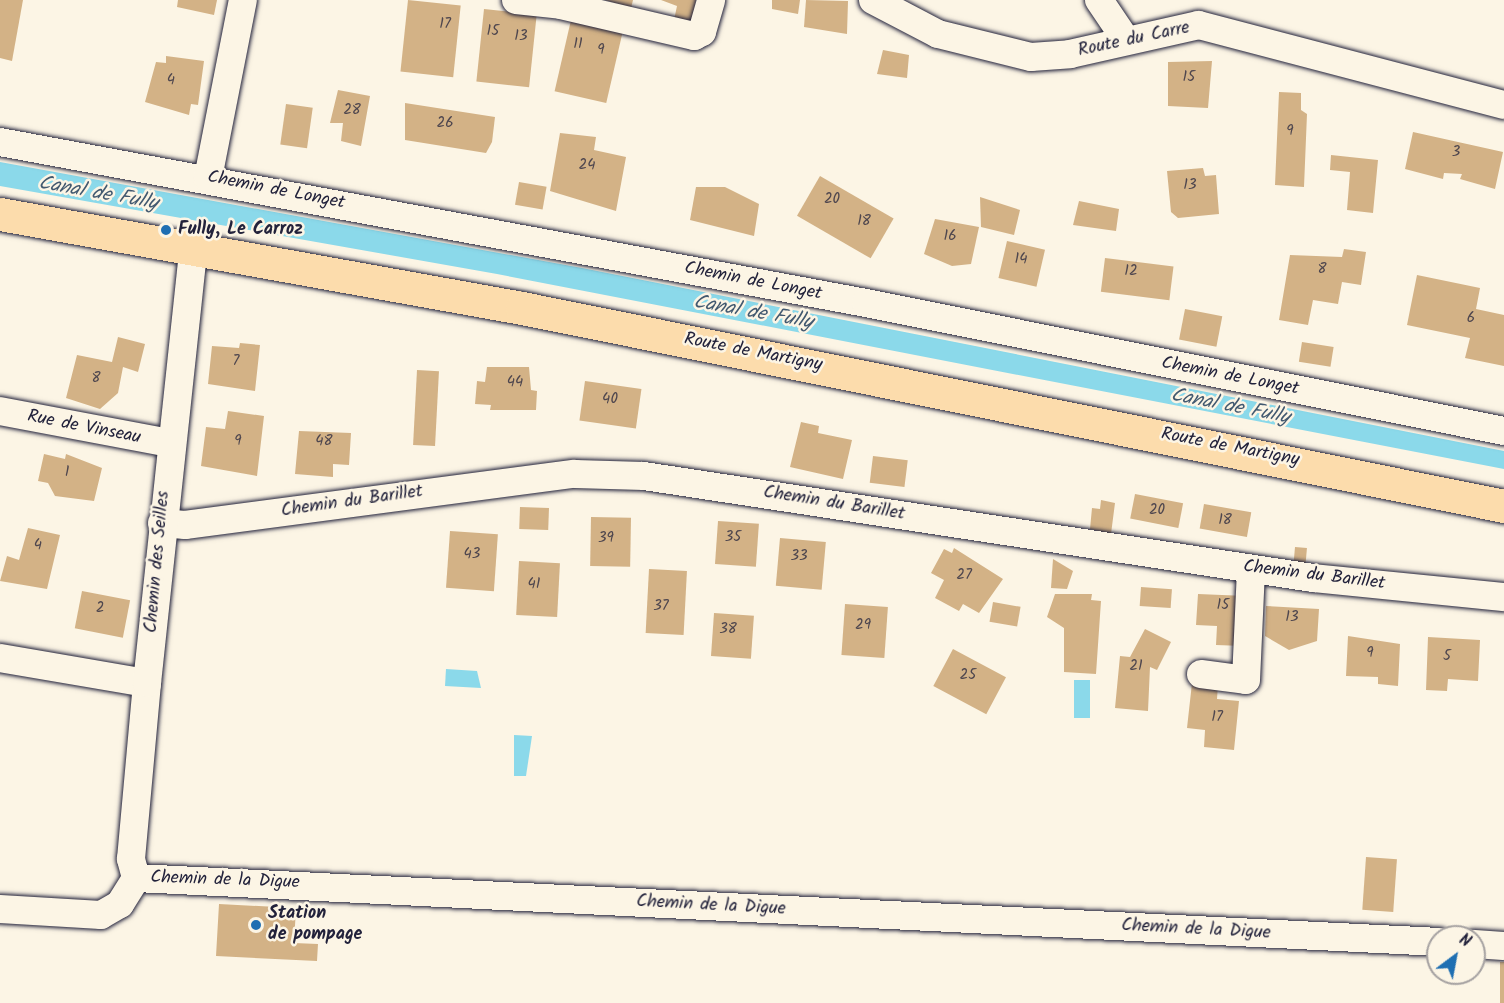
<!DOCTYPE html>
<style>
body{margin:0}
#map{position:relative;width:1504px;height:1003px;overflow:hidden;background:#fcf5e5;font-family:Kalam,sans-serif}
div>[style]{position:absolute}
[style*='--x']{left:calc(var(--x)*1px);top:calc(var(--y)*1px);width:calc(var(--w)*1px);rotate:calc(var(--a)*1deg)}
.water>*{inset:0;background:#8bd9ea;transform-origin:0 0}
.building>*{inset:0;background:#d3b286;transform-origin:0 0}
.roads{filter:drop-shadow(0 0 2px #22223b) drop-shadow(0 0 2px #22223b)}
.minor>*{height:28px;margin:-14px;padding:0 14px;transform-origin:14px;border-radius:14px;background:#fcf5e5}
.major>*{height:33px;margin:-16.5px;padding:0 16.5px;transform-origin:16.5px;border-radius:16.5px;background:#fcdcac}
.dots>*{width:16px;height:16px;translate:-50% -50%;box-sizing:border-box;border:3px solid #fcf5e5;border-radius:50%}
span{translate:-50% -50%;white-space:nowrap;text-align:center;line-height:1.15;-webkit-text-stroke:5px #fcf5e5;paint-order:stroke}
.number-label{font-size:15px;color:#4e464e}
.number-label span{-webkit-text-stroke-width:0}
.street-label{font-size:18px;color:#22223b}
.poi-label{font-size:18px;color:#22223b;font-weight:700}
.left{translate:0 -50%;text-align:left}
.water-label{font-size:20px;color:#425970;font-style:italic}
.north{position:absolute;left:1426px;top:925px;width:60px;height:60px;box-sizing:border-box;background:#fcf5e5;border:2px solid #a5a1a1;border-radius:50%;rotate:32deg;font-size:16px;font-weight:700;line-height:24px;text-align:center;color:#22223b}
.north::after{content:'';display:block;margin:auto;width:21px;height:27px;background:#1f6fb2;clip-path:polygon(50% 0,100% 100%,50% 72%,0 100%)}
</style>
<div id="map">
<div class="water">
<i style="clip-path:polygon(0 162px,582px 268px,1504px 451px,1504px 469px,497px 274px,0 186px)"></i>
<i style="clip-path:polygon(446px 669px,477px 671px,481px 688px,445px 686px)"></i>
<i style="left:1074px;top:680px;width:16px;height:38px"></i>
<i style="clip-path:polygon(514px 735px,532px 736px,526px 776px,514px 776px)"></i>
</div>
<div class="building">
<i style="clip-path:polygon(0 0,23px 0,12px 61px,0 58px)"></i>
<i style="clip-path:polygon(178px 0,217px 0,214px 15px,177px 7px)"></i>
<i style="left:408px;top:0;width:53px;height:72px;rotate:6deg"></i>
<i style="clip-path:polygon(605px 0,633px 0,631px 8px)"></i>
<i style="clip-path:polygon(661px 0,696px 0,691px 24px,674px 20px,677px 6px)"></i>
<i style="clip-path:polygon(772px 0,800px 0,798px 14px,772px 9px)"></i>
<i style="clip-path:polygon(806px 0,848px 1px,847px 34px,804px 27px)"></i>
<i style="left:484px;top:9px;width:53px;height:73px;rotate:6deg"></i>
<i style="left:571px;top:20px;width:53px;height:73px;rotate:13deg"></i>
<i style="clip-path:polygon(883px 50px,909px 55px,907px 78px,877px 74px)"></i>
<i style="clip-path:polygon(166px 56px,204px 61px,198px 105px,191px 104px,189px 115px,145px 102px,156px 62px,166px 63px)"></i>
<i style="clip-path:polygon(1212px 61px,1208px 108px,1168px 106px,1168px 62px)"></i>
<i style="clip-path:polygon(338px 90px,370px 96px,361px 146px,341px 141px,343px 123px,330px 123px)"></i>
<i style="clip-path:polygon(1279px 92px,1301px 93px,1301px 110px,1307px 114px,1304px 187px,1275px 185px)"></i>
<i style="clip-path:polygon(405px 103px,495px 117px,492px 142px,486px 153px,405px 140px)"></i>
<i style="left:286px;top:104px;width:27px;height:41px;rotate:8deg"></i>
<i style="clip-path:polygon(1413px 132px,1503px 152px,1495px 189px,1460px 179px,1462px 174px,1444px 173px,1443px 179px,1405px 169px)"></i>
<i style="clip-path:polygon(560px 133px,596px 137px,594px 150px,626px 157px,616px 211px,550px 191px)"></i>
<i style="clip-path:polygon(1331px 155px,1378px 160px,1373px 213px,1347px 210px,1350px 172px,1330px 170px)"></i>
<i style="clip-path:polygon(1203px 168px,1205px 176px,1216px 175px,1219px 214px,1178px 218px,1171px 212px,1167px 171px)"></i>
<i style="left:820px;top:176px;width:85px;height:46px;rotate:30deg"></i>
<i style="left:519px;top:182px;width:28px;height:23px;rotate:10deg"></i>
<i style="clip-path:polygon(696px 187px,725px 187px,759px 204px,754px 236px,690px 220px)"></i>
<i style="clip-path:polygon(980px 197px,1020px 210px,1014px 235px,981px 227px)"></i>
<i style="clip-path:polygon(1079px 201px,1119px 209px,1116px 231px,1073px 225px)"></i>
<i style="clip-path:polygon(935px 219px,979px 227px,971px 264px,952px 266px,924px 254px)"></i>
<i style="left:1007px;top:241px;width:39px;height:38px;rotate:13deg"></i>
<i style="clip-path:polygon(1344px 249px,1366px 252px,1361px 285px,1342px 282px,1338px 304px,1313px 300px,1308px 325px,1279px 320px,1290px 255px,1342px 257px)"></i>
<i style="left:1105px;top:258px;width:69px;height:34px;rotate:7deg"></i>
<i style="clip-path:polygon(1417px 275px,1480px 288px,1476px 309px,1504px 315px,1504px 366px,1465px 358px,1470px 338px,1407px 325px)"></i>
<i style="left:1185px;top:309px;width:38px;height:31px;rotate:11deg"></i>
<i style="clip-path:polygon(118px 337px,145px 344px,138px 372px,123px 367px,118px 393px,100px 409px,66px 398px,77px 355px,112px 362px)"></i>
<i style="left:1302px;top:342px;width:32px;height:20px;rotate:9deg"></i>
<i style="clip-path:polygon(240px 343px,260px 345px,255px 391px,208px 384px,212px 346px,239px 348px)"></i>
<i style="clip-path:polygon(487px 367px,529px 367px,531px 390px,537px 391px,536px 410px,490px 410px,491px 405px,475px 404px,477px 381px,485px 382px)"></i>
<i style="left:417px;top:370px;width:22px;height:75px;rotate:3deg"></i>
<i style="left:585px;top:381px;width:57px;height:40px;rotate:8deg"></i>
<i style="clip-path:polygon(228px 411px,264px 416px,257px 476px,201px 466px,206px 427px,225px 429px)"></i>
<i style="clip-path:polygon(801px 422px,819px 426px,818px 433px,852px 440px,843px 479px,790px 467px)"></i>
<i style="clip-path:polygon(299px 431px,351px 433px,349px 465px,333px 464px,333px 477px,295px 474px)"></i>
<i style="clip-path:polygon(44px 454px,65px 459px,66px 454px,102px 468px,94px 501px,55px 496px,48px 483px,38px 481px)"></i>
<i style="left:873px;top:456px;width:35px;height:27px;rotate:7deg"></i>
<i style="left:1135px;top:494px;width:49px;height:25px;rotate:11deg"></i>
<i style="clip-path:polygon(1101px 500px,1115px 503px,1111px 534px,1090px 529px,1092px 508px,1100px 509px)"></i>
<i style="left:1204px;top:504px;width:48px;height:25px;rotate:10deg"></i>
<i style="left:520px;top:507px;width:29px;height:22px;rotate:2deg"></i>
<i style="left:591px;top:517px;width:40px;height:49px;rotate:1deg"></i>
<i style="left:718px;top:521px;width:41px;height:43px;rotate:4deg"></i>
<i style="clip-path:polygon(28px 528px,60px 535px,47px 589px,0 581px,7px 556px,19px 560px)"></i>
<i style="left:450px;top:531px;width:48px;height:57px;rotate:4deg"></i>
<i style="left:780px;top:538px;width:46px;height:48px;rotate:5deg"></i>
<i style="left:1295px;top:547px;width:12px;height:16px;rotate:5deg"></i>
<i style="clip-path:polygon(954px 548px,1003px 579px,979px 613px,963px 604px,959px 611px,935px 598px,944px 580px,931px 573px,944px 549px,952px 553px)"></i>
<i style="clip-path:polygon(1053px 559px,1073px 571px,1067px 589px,1051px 588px)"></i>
<i style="left:519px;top:561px;width:41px;height:54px;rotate:3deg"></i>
<i style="left:649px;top:569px;width:38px;height:64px;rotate:3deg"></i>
<i style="left:1141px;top:587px;width:31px;height:19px;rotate:4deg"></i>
<i style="left:82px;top:591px;width:49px;height:38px;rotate:11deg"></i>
<i style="clip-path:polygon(1055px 594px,1092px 594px,1091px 600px,1101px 601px,1096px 674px,1064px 672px,1064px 628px,1047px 617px)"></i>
<i style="clip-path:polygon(1198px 594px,1246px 596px,1243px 646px,1216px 645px,1217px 626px,1196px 625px)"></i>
<i style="left:993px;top:602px;width:28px;height:20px;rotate:10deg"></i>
<i style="left:845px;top:604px;width:43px;height:51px;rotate:4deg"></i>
<i style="clip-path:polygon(1266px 606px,1319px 609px,1317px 641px,1289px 650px,1265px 636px)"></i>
<i style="left:714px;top:613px;width:40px;height:43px;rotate:4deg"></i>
<i style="clip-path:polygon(1145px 629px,1171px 642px,1157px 670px,1150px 667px,1148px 711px,1115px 708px,1120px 656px,1130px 657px)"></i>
<i style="clip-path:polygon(1348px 636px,1400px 644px,1398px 686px,1378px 684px,1378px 677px,1346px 676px)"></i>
<i style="clip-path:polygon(1428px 637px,1480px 640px,1478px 681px,1448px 679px,1447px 691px,1426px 690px)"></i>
<i style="left:953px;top:649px;width:60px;height:42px;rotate:28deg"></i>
<i style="clip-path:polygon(1192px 683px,1218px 685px,1217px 699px,1239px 701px,1234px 750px,1204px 747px,1205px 730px,1187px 728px)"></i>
<i style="left:1366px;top:857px;width:31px;height:53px;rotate:4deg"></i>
<i style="clip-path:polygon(219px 904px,296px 908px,294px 943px,318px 944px,317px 961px,216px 956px)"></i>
<i style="left:1500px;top:962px;width:4px;height:41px"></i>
</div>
<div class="roads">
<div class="minor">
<i style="--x:516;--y:0;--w:45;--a:6.3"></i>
<i style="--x:561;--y:5;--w:137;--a:13.1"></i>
<i style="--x:694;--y:36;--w:9;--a:-27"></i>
<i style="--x:702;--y:32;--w:33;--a:-74"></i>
<i style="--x:873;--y:0;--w:73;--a:27.6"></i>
<i style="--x:938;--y:34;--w:96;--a:13.9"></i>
<i style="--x:1031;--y:57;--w:39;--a:-4"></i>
<i style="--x:1070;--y:54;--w:132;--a:-12.7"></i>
<i style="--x:1199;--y:25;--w:315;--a:14.7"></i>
<i style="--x:1099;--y:0;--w:48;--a:56"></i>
<i style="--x:0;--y:142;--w:881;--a:10.53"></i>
<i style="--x:866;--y:303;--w:651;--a:11.34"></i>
<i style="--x:208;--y:178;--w:181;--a:-78.9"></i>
<i style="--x:0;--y:411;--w:172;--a:10.7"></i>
<i style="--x:162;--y:523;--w:23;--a:5"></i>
<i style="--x:185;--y:525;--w:393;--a:-7.5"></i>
<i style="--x:575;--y:474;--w:69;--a:1.7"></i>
<i style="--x:644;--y:476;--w:677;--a:8.67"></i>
<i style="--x:1313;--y:578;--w:192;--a:5.7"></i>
<i style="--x:0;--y:658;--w:149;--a:9.7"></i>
<i style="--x:1201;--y:674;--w:45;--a:7.6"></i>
<i style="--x:1246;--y:680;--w:111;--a:-87.4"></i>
<i style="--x:136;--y:878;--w:1304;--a:2.81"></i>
<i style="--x:136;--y:878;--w:20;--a:-105"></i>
<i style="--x:131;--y:859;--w:177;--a:-84.8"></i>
<i style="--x:147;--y:683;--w:440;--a:-83.9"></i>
<i style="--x:0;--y:909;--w:101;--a:3.4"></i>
<i style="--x:101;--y:915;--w:22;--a:-30"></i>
<i style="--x:120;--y:904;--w:31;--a:-58"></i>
<i style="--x:1474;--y:944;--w:30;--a:4"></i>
</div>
<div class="major">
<i style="--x:0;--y:214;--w:530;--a:10.21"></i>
<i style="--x:522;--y:308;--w:1002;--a:11.4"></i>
</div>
</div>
<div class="dots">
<i style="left:166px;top:230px;background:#1f6fb2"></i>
<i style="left:256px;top:925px;background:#1f6fb2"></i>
</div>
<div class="number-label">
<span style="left:445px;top:25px">17</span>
<span style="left:493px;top:32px">15</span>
<span style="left:521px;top:37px">13</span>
<span style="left:578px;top:45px">11</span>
<span style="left:601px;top:51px">9</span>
<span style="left:1189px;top:78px">15</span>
<span style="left:171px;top:81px">4</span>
<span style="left:352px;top:111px">28</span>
<span style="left:445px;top:124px">26</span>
<span style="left:1290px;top:132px">9</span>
<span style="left:1456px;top:153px">3</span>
<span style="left:587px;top:166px">24</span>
<span style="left:1190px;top:186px">13</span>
<span style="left:832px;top:200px">20</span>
<span style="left:864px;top:222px">18</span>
<span style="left:950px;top:237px">16</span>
<span style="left:1021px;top:260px">14</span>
<span style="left:1322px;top:270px">8</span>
<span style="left:1131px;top:272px">12</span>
<span style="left:1471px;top:319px">6</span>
<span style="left:236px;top:362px">7</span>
<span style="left:96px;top:379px">8</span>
<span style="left:515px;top:383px">44</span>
<span style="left:610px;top:400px">40</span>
<span style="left:238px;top:442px">9</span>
<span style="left:324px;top:442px">48</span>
<span style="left:67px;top:473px">1</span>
<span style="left:1157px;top:511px">20</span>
<span style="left:1225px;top:521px">18</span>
<span style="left:733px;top:538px">35</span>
<span style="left:606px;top:539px">39</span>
<span style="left:38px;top:546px">4</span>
<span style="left:472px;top:555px">43</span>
<span style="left:799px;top:557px">33</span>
<span style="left:964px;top:576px">27</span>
<span style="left:534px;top:585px">41</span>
<span style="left:1223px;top:606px">15</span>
<span style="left:661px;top:607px">37</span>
<span style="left:100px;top:609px">2</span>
<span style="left:1292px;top:618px">13</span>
<span style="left:863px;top:626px">29</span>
<span style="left:728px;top:630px">38</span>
<span style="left:1370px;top:654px">9</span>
<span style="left:1447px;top:657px">5</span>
<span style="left:1136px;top:667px">21</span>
<span style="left:968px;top:676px">25</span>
<span style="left:1217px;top:718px">17</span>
</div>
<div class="street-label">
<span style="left:1134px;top:40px;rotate:-12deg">Route du Carre</span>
<span style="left:276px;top:191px;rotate:11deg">Chemin de Longet</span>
<span style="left:753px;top:282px;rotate:11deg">Chemin de Longet</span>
<span style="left:753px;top:353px;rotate:11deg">Route de Martigny</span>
<span style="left:1230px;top:377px;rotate:11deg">Chemin de Longet</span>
<span style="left:84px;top:428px;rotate:11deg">Rue de Vinseau</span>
<span style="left:1230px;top:448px;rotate:11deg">Route de Martigny</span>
<span style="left:352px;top:502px;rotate:-8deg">Chemin du Barillet</span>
<span style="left:834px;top:504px;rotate:9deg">Chemin du Barillet</span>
<span style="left:158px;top:562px;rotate:-85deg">Chemin des Seilles</span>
<span style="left:1314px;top:576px;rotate:7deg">Chemin du Barillet</span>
<span style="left:225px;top:881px;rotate:2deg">Chemin de la Digue</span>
<span style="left:711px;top:906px;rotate:3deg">Chemin de la Digue</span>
<span style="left:1196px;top:930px;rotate:3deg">Chemin de la Digue</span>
</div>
<div class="poi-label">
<span class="left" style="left:178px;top:230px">Fully, Le Carroz</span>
<span class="left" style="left:268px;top:925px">Station<br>de pompage</span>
</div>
<div class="water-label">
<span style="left:98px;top:194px;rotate:10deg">Canal de Fully</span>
<span style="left:753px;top:313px;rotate:10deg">Canal de Fully</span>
<span style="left:1230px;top:407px;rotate:11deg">Canal de Fully</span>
</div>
<div class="north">N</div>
</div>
